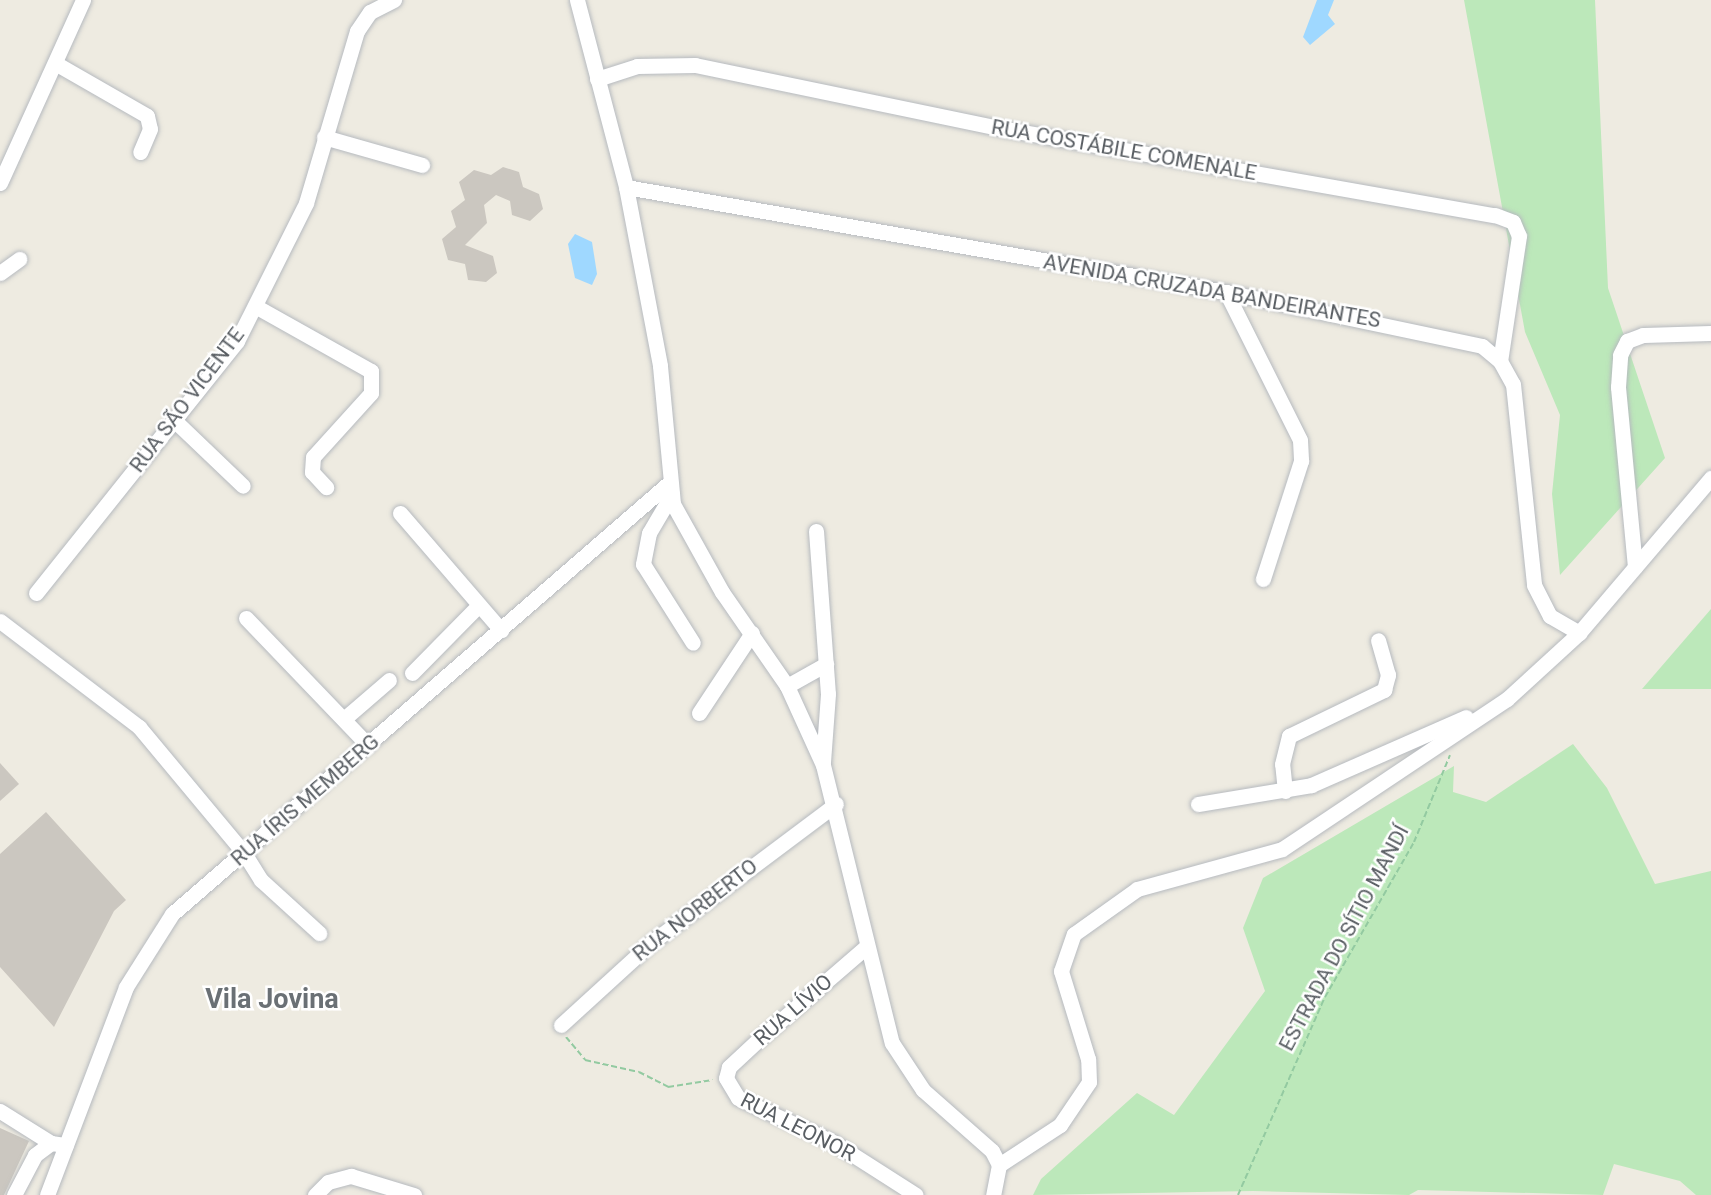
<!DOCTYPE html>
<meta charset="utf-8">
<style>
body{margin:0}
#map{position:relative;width:1711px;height:1195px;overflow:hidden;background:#eeebe1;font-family:Roboto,sans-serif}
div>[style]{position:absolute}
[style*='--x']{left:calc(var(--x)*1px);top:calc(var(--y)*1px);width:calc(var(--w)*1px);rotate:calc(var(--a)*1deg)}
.green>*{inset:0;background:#bce8ba}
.water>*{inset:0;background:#9fd8ff}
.building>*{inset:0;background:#cbc7c0}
.path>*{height:2px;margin-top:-1px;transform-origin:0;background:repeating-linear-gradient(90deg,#93caa1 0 6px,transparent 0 9px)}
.roads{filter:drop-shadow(0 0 2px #b6babf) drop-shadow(0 0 2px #b6babf)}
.minor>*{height:15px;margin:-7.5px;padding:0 7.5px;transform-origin:7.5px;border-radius:7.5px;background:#fff}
span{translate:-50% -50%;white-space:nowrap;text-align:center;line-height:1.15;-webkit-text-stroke:5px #fff;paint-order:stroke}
.street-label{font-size:21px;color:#595e63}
.district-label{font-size:27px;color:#6a7075;font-weight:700}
</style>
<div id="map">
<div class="green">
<i style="clip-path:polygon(1464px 0,1595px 0,1608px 288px,1665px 458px,1560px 575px,1552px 494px,1560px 415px,1525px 332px)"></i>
<i style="clip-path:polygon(1711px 609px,1711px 689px,1642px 689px)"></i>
<i style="clip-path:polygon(1573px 744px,1607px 788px,1655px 884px,1711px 871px,1711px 1195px,1696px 1195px,1680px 1181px,1614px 1164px,1603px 1195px,1418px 1190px,1409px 1195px,1253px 1191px,1033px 1195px,1041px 1179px,1137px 1093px,1174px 1115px,1265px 991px,1243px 928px,1263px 878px,1454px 766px,1453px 792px,1486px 802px)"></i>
</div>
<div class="water">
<i style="clip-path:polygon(1317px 0,1334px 0,1328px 15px,1335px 24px,1310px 45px,1303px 37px)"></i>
<i style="clip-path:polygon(575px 234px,592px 242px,597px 274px,592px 285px,575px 278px,568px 244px)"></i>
</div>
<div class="building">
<i style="clip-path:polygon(503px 167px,519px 172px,523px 187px,539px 194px,543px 209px,530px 221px,512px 215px,510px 201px,496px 195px,484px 205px,487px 223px,465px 245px,493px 256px,497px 273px,486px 282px,468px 280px,465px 264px,448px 260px,442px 239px,456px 227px,451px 211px,465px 200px,459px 182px,474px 170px,491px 175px)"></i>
<i style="clip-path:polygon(0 763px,19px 784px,0 801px)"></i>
<i style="clip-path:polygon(46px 812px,126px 900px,114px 911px,54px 1027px,0 967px,0 854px)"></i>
<i style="clip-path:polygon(0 1128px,29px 1141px,4px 1195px,0 1195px)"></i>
</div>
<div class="path">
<i style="--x:566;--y:1037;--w:30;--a:50"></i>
<i style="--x:585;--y:1060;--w:55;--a:12.5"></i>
<i style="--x:639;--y:1072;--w:33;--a:27"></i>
<i style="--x:668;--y:1087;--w:45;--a:-9"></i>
<i style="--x:1238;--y:1195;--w:216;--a:-66.3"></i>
<i style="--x:1325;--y:997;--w:179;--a:-60.1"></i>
<i style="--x:1414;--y:842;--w:94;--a:-67.5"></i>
</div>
<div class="roads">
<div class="minor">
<i style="--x:577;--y:0;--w:193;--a:75.3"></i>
<i style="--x:626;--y:187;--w:182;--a:79.2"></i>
<i style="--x:660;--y:366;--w:139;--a:84.6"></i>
<i style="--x:673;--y:504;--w:101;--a:60.9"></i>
<i style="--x:722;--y:592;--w:114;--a:55.3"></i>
<i style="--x:787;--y:686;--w:87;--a:65.5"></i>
<i style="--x:823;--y:765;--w:286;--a:76.1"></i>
<i style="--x:892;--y:1043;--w:56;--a:56.6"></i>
<i style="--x:923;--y:1090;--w:92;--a:41.5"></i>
<i style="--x:992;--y:1151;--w:16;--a:63"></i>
<i style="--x:999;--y:1165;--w:31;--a:101"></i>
<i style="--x:55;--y:63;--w:106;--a:29.9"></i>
<i style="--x:147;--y:116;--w:13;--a:77"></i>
<i style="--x:150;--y:129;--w:25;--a:113"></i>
<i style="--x:597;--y:79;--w:42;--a:-18"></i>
<i style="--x:637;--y:66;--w:58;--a:-1"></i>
<i style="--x:695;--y:65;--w:317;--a:11.7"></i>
<i style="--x:1005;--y:129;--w:497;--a:10"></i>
<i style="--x:1495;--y:215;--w:19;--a:21"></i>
<i style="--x:1513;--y:222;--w:15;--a:67"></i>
<i style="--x:1519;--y:236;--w:126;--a:98.6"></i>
<i style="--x:324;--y:137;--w:102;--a:15.9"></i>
<i style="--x:0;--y:183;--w:201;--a:-65.6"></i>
<i style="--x:626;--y:187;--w:609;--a:9.93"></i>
<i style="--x:1226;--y:292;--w:262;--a:11.9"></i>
<i style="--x:1482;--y:346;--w:23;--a:40"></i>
<i style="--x:1500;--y:361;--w:26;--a:61"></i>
<i style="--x:1513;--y:384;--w:202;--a:84"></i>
<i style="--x:1534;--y:585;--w:35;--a:63"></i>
<i style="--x:1550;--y:616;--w:34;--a:30"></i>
<i style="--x:0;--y:273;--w:24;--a:-36"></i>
<i style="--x:1226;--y:292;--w:165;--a:63.4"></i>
<i style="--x:1300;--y:440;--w:21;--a:87"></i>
<i style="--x:1301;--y:461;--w:124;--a:107.9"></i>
<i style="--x:255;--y:306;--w:133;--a:29.3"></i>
<i style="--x:371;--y:371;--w:22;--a:90"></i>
<i style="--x:371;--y:393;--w:86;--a:132.2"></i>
<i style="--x:313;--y:457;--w:15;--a:94"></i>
<i style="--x:312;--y:472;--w:21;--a:47"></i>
<i style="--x:174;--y:420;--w:95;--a:43.7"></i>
<i style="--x:672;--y:494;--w:45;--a:120.5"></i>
<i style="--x:649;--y:533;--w:32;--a:101"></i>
<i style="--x:643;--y:564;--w:93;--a:57.7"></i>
<i style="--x:400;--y:513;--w:155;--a:49.2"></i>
<i style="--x:816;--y:531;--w:163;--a:85.8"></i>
<i style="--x:828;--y:694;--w:68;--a:94.2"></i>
<i style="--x:1635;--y:567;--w:181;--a:-95.4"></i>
<i style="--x:1618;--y:387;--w:32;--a:-86"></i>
<i style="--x:1620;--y:355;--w:16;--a:-63"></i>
<i style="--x:1627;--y:341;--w:17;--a:-21"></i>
<i style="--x:1643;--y:335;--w:68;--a:-1.7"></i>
<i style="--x:36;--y:593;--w:322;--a:-51.4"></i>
<i style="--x:237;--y:341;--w:154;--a:-63.4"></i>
<i style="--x:306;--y:203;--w:179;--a:-73.5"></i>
<i style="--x:357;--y:31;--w:23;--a:-56"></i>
<i style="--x:370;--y:12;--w:27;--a:-27"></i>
<i style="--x:246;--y:618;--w:176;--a:46.2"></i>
<i style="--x:0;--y:621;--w:175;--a:37.3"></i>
<i style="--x:139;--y:727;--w:164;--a:50.2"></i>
<i style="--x:244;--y:853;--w:32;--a:58"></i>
<i style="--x:261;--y:880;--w:79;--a:42.4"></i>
<i style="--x:412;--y:673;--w:95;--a:-45.4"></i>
<i style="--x:787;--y:686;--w:45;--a:-29.4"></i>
<i style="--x:699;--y:713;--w:96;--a:-56.5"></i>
<i style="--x:345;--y:718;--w:58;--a:-40.8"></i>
<i style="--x:1285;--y:791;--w:27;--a:-96"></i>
<i style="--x:1282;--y:764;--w:29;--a:-76"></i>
<i style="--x:1289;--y:736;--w:106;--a:-25.8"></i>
<i style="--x:1384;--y:690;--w:16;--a:-75"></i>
<i style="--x:1388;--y:675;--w:36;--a:-106"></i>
<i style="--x:1198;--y:804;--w:115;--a:-9.5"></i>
<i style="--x:1311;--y:785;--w:169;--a:-23.7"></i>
<i style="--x:867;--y:946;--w:144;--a:139.2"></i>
<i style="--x:758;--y:1040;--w:40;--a:137"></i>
<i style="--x:729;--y:1067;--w:11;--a:105"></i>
<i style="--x:726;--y:1078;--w:23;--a:59"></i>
<i style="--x:738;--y:1098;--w:105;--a:24.9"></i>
<i style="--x:833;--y:1142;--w:98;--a:32.6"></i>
<i style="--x:561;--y:1025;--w:123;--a:-42.4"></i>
<i style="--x:652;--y:942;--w:230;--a:-36.9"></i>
<i style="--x:0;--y:1111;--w:60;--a:32.1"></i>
<i style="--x:999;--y:1165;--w:73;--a:-33.3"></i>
<i style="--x:1060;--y:1125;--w:52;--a:-56"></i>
<i style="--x:1089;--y:1082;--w:23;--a:-92"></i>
<i style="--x:1088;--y:1059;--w:92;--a:-107.1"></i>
<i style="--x:1061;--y:971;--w:39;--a:-71"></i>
<i style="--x:1074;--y:934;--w:77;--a:-35.5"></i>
<i style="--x:1137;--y:889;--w:150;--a:-15.4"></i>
<i style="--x:1282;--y:849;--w:270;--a:-33.7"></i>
<i style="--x:1507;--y:699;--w:98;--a:-42.5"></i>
<i style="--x:1579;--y:633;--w:204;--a:-49.6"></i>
<i style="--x:14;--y:1195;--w:45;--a:-62.3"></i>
<i style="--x:35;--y:1155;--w:20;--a:-37"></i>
<i style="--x:51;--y:1143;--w:15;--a:8"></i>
<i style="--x:47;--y:1195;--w:222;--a:-69.2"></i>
<i style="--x:126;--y:987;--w:86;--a:-57.8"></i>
<i style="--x:172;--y:914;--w:659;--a:-40.94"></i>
<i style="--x:315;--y:1195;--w:18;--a:-45"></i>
<i style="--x:328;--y:1182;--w:24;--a:-15"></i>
<i style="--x:351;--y:1176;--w:66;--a:16.8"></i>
</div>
</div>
<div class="street-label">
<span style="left:1124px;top:150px;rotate:10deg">RUA COSTÁBILE COMENALE</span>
<span style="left:1212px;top:291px;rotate:10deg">AVENIDA CRUZADA BANDEIRANTES</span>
<span style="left:187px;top:400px;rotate:-53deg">RUA SÃO VICENTE</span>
<span style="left:305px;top:800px;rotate:-41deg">RUA ÍRIS MEMBERG</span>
<span style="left:695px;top:910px;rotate:-38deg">RUA NORBERTO</span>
<span style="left:1344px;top:938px;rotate:-62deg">ESTRADA DO SÍTIO MANDÍ</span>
<span style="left:793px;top:1010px;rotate:-41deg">RUA LÍVIO</span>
<span style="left:798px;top:1127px;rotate:27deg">RUA LEONOR</span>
</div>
<div class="district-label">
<span style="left:272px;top:1000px">Vila Jovina</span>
</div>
</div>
